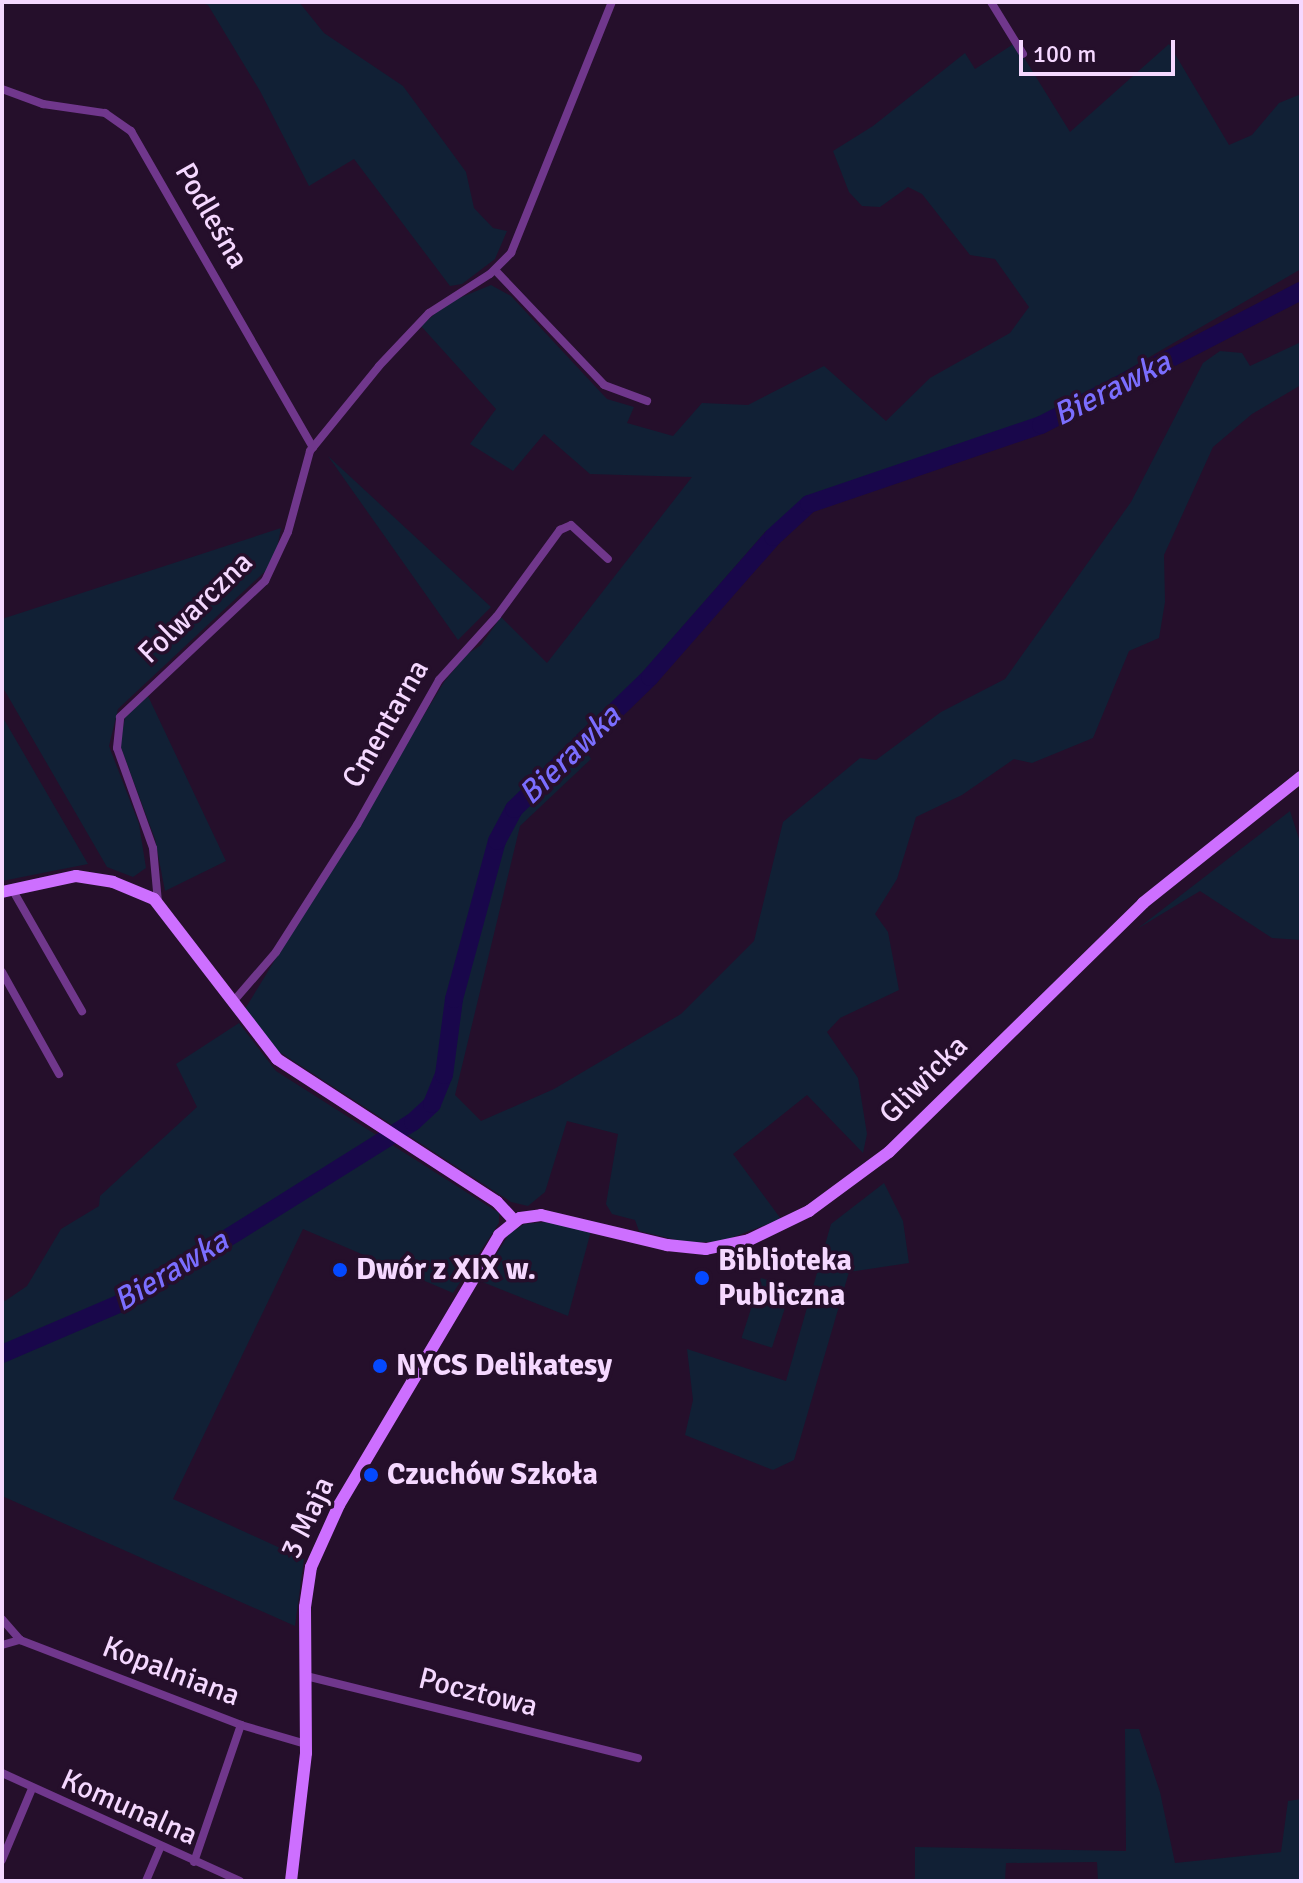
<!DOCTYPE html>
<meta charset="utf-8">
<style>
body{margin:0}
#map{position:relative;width:1303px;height:1883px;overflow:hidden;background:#250f2b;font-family:Signika,sans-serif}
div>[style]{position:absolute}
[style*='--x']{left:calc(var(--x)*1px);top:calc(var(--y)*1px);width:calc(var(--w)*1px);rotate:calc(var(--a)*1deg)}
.green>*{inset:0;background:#112035;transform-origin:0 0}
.river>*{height:18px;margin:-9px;padding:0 9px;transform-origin:9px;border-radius:9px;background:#19074b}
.street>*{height:8px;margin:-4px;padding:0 4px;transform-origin:4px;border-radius:4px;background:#70378c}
.secondary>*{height:12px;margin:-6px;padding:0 6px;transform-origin:6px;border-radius:6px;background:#cd6fff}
.dots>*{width:22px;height:22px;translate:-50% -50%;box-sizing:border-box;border:4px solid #250f2b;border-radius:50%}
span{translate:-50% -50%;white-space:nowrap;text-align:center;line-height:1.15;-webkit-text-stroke:7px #250f2b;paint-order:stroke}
.street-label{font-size:30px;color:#f5d8ff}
.poi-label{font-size:30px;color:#f5d8ff;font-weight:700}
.left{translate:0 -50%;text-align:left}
.water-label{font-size:32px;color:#7b6eff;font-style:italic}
.frame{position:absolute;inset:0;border:4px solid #f5d8ff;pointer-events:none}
.scale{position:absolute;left:1019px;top:40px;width:156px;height:36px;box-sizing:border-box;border:4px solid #f5d8ff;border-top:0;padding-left:10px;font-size:24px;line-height:28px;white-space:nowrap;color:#f5d8ff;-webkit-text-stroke:6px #250f2b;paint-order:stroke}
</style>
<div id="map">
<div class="green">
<i style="clip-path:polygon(198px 2px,299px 2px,324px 33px,403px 86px,466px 172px,474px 208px,493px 228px,507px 231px,495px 259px,462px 284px,450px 286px,354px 159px,309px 186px,260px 91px,208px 5px)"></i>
<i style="clip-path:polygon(1015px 43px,1070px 132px,1169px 44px,1229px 145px,1252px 135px,1279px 103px,1301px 94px,1301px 269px,1048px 416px,823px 493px,765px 532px,630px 687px,576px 735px,591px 759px,520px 826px,455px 1095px,481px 1121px,554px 1089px,681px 1014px,754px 941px,783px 822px,860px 758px,876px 760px,941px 712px,1005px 679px,1131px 502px,1203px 363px,1220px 351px,1242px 353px,1250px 366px,1301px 342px,1301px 385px,1252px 414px,1213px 447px,1164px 555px,1165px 602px,1159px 638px,1129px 651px,1093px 738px,1032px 763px,1014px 759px,962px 795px,916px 817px,897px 879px,875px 914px,888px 932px,899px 990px,840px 1018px,827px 1032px,858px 1078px,867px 1134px,863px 1153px,807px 1095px,733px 1154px,781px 1219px,720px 1242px,685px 1242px,639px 1231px,635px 1220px,612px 1214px,606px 1204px,618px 1134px,567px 1121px,545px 1192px,528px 1206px,511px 1202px,278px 1051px,245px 1009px,444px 682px,466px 655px,481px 645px,501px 617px,547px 663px,692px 477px,590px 474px,544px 434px,513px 471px,470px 444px,496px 409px,421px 326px,447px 303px,491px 285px,511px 296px,607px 399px,634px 407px,627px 423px,673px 436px,702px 403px,748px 405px,824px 366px,886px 421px,930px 378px,1010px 333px,1029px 307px,995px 259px,970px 255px,922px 194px,908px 187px,880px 207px,862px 206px,849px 192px,833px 151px,873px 126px,965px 53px,975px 69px)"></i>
<i style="clip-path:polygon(328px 456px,491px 607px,458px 640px)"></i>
<i style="clip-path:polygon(281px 528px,274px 563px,118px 709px,109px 746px,139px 824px,146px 868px,133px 877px,107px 867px,2px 686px,2px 619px)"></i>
<i style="clip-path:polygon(148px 696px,226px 861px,165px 891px,155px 839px,120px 745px,125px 717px)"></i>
<i style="clip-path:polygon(2px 716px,88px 864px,2px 881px)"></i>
<i style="clip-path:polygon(1290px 811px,1301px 845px,1301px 940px,1272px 938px,1200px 891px,1137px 929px)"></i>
<i style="clip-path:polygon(239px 1023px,276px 1071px,499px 1213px,499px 1223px,453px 1293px,303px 1229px,173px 1499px,304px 1559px,295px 1626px,2px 1496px,2px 1298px,5px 1301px,27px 1286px,61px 1229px,99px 1206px,100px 1196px,197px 1107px,176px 1064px)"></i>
<i style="clip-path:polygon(884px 1183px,903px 1221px,909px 1263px,849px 1272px,794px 1460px,773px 1470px,685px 1435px,693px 1400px,687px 1349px,786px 1381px,831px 1224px)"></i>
<i style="clip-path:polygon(546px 1222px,591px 1231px,568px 1316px,480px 1281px,509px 1234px,524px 1224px)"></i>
<i style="left:761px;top:1278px;width:32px;height:63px;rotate:18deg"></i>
<i style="clip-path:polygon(1125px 1729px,1139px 1729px,1160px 1792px,1175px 1863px,1281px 1852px,1288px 1801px,1301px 1799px,1301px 1881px,1098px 1881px,1097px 1862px,1006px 1863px,1005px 1881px,915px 1881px,915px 1847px,1126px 1851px)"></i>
</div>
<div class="river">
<i style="--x:2;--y:1354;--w:137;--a:-23.2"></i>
<i style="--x:128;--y:1300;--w:336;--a:-32"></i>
<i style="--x:413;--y:1122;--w:26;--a:-43"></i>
<i style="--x:432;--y:1104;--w:31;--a:-68"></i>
<i style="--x:444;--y:1075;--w:77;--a:-82.5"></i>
<i style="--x:454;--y:999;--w:164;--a:-74.8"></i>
<i style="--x:497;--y:841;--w:36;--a:-62"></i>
<i style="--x:514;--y:809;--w:190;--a:-44.1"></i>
<i style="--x:650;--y:677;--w:186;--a:-48.7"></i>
<i style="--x:773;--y:537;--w:49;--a:-42.5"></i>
<i style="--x:809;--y:504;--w:245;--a:-18.8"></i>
<i style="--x:1041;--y:425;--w:292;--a:-27.3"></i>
</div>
<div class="street">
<i style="--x:991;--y:2;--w:61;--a:58.4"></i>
<i style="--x:2;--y:89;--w:44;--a:20.1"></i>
<i style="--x:43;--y:104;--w:63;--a:8.3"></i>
<i style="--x:105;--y:113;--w:32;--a:35"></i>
<i style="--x:131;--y:131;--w:365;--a:60.1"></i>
<i style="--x:495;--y:270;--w:158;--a:46.5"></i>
<i style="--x:604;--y:385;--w:46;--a:20.4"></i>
<i style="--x:12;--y:889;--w:141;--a:60.2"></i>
<i style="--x:158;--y:902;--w:54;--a:-95.3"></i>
<i style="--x:153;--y:848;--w:106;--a:-109.8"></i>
<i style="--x:117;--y:748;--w:31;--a:-84"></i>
<i style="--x:120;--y:717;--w:199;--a:-43.2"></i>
<i style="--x:265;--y:581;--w:54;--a:-64.9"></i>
<i style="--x:288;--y:532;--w:84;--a:-74.8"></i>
<i style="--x:310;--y:451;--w:109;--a:-50.9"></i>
<i style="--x:379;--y:366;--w:73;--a:-46.7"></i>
<i style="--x:429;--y:313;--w:72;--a:-32.6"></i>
<i style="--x:490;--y:274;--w:30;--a:-45"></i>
<i style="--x:511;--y:253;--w:271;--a:-68.1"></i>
<i style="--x:2;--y:972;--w:117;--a:60.8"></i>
<i style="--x:232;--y:1003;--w:67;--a:-49.2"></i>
<i style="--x:276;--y:952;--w:151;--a:-57.5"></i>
<i style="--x:357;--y:825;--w:167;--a:-60.5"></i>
<i style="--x:439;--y:680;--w:86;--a:-47.8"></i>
<i style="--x:497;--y:616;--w:107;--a:-53.8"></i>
<i style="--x:560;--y:530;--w:12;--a:-24"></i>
<i style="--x:571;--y:525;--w:50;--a:42.6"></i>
<i style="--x:2;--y:1619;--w:28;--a:49"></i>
<i style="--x:2;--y:1645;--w:19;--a:-16"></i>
<i style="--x:20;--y:1640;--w:237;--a:21"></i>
<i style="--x:241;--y:1725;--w:68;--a:16.3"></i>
<i style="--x:306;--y:1676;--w:342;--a:13.9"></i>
<i style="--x:2;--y:1773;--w:261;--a:24.4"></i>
<i style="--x:2;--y:1860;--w:75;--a:-67.2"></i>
<i style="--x:194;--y:1862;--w:145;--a:-71.1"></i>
<i style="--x:146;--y:1881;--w:36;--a:-67"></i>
</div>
<div class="secondary">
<i style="--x:2;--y:892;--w:76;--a:-12.2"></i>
<i style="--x:76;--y:876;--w:37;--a:9"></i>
<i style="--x:113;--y:882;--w:44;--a:22.5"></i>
<i style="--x:154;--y:899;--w:202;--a:52.4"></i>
<i style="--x:277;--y:1059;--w:262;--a:33"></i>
<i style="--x:497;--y:1202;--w:26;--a:47"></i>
<i style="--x:291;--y:1881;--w:129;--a:-83.3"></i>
<i style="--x:306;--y:1753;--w:146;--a:-90.4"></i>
<i style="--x:305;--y:1607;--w:40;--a:-81.5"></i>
<i style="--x:311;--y:1567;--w:68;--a:-65.7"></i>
<i style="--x:339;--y:1505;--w:314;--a:-59.3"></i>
<i style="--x:499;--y:1235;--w:27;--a:-39"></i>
<i style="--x:520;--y:1218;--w:21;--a:-8"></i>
<i style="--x:541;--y:1215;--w:130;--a:13.4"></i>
<i style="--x:667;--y:1245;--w:39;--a:6"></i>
<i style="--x:706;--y:1249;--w:44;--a:-11.8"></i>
<i style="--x:749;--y:1240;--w:67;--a:-25.8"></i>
<i style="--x:809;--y:1211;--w:99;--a:-36.4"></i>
<i style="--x:889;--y:1152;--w:356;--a:-44.4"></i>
<i style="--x:1143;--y:903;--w:202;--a:-38.6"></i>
</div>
<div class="dots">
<i style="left:340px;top:1270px;background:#0449ff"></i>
<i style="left:702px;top:1278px;background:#0449ff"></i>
<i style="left:380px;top:1366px;background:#0449ff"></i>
<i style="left:371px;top:1475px;background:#0449ff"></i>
</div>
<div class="street-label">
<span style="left:211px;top:216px;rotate:60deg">Podleśna</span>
<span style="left:196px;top:608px;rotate:-44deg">Folwarczna</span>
<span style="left:386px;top:724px;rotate:-60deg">Cmentarna</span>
<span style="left:924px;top:1080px;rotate:-45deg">Gliwicka</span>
<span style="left:308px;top:1518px;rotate:-65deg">3 Maja</span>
<span style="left:171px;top:1672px;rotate:21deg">Kopalniana</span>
<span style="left:478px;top:1693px;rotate:14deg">Pocztowa</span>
<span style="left:129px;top:1808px;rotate:24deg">Komunalna</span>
</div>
<div class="poi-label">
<span class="left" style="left:718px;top:1278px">Biblioteka<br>Publiczna</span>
<span class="left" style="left:356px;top:1270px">Dwór z XIX w.</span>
<span class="left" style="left:396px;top:1366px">NYCS Delikatesy</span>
<span class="left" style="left:387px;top:1475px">Czuchów Szkoła</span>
</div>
<div class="water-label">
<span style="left:1112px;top:389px;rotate:-27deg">Bierawka</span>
<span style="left:570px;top:755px;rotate:-44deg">Bierawka</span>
<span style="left:171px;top:1271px;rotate:-31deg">Bierawka</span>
</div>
<div class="frame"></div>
<div class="scale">100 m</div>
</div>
